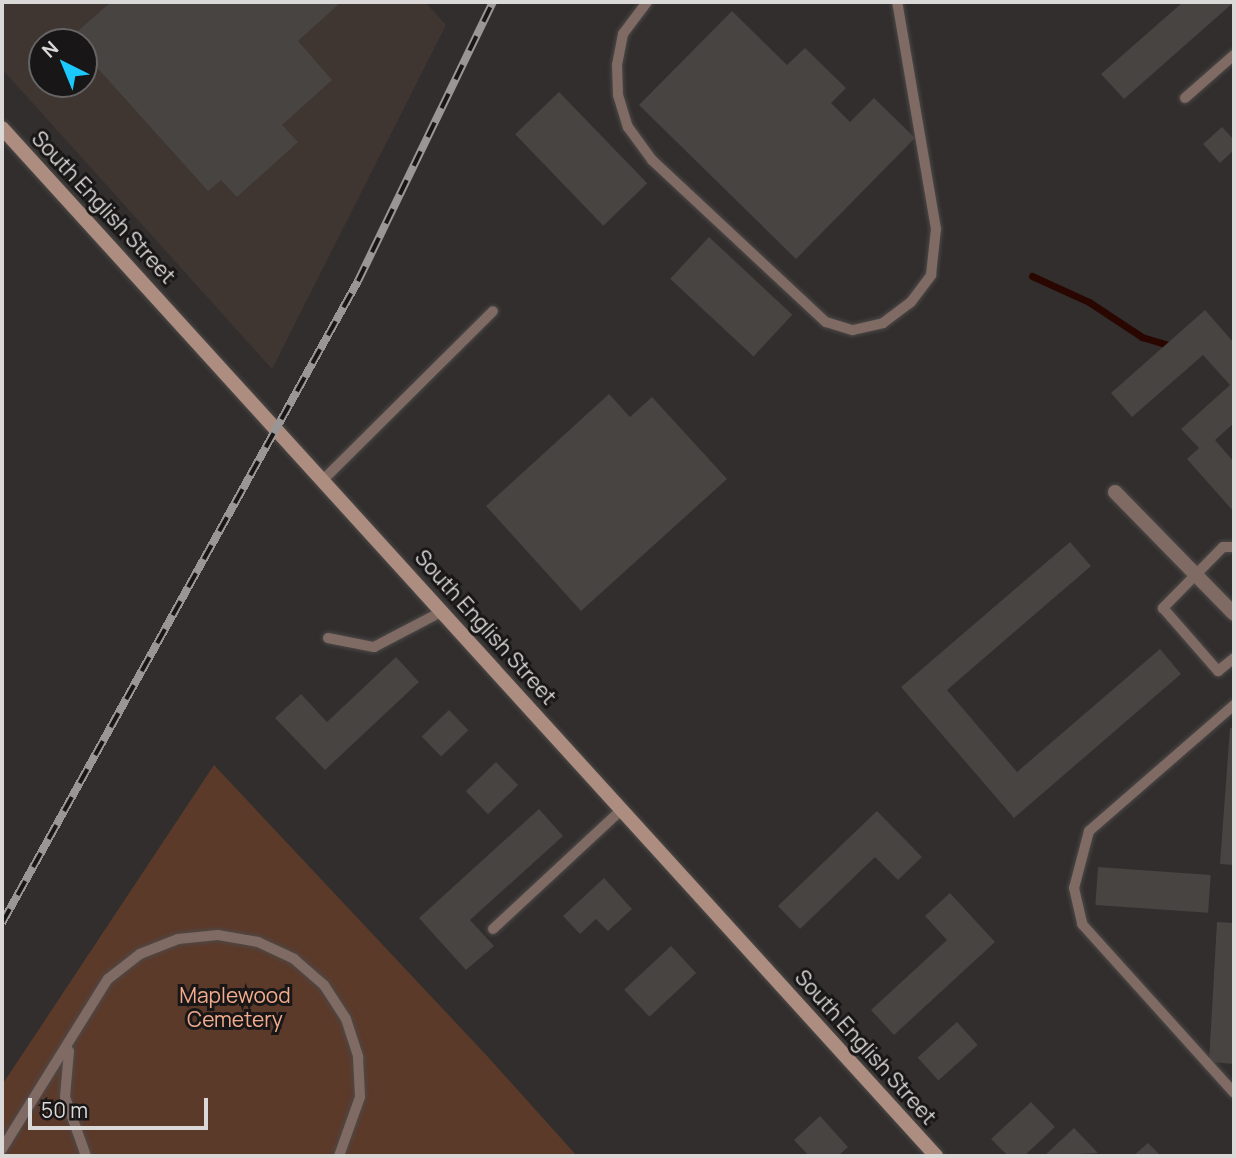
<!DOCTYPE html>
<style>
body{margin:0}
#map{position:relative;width:1236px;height:1158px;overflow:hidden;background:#312e2d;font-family:Manrope,sans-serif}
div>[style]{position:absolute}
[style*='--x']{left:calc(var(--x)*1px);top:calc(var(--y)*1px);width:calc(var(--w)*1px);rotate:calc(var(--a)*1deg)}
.built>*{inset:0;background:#3f3632}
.green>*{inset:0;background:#5c3a2a}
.stream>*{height:7px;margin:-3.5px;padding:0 3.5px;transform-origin:3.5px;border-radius:3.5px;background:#290700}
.building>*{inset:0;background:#474442;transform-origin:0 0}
.roads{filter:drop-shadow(0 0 2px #4c4948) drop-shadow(0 0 2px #4c4948)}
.lane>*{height:10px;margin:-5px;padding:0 5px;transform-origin:5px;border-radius:5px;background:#7f6b63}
.street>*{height:14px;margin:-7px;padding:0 7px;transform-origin:7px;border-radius:7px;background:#7f6b63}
.secondary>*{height:14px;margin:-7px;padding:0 7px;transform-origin:7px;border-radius:7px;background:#ac8d7f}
.rail>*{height:8px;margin-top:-4px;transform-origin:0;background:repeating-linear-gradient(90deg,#181616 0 16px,#999695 0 32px);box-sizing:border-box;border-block:2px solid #999695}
span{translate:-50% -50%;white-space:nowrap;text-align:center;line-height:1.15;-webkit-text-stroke:6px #181616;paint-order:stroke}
.street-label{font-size:21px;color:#dbd8d8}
.park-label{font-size:21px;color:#f2ac8d}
.frame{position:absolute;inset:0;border:4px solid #dbd8d8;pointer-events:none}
.north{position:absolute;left:28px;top:28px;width:70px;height:70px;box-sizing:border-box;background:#181616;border:2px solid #666464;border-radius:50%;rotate:317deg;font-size:19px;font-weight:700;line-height:28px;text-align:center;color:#dbd8d8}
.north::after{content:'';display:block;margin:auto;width:24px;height:32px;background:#1cc9fc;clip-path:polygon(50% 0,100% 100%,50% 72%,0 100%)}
.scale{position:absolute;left:28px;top:1098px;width:180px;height:32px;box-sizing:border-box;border:4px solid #dbd8d8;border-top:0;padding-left:9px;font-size:21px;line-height:24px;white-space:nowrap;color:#dbd8d8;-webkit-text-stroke:5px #181616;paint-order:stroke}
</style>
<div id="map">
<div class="built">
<i style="clip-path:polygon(evenodd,2px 2px,425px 2px,446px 25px,272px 369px,2px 69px,2px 2px,42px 42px,84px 42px,84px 84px,42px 84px,42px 42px)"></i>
</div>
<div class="green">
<i style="clip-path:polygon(214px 765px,488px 1057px,577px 1156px,2px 1156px,2px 1085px)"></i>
</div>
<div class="stream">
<i style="--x:1032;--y:276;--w:63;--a:24.5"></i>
<i style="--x:1089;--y:302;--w:64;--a:33.4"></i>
<i style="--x:1142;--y:337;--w:34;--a:17"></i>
</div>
<div class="building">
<i style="clip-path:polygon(111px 2px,341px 2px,298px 41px,332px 80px,282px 125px,298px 142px,237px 197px,221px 180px,208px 191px,84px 53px,84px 42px,70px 38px)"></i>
<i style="clip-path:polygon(1183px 2px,1234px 2px,1124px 99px,1101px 74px)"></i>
<i style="clip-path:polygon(732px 11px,787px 65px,805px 48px,846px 88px,831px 103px,850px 122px,874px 98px,915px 138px,796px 259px,639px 105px)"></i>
<i style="left:559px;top:92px;width:127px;height:61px;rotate:46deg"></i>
<i style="clip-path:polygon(1222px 127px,1234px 140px,1234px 150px,1220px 163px,1203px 144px)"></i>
<i style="left:709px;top:237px;width:114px;height:57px;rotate:43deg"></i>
<i style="clip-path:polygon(1205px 310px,1234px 343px,1234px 423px,1215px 440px,1234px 462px,1234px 512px,1187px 459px,1199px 448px,1181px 429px,1230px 385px,1203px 355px,1132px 417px,1111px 393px)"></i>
<i style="clip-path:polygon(609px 394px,630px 417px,652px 397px,727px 479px,581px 611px,486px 506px)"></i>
<i style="clip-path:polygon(1070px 542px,1091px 566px,947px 690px,1017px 772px,1160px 649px,1181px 674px,1014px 818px,901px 687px)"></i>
<i style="clip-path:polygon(396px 657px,419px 682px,325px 770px,275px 718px,301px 694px,327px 722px)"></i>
<i style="left:449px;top:710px;width:28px;height:38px;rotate:46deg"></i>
<i style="clip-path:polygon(1230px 728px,1234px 728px,1234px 865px,1220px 864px)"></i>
<i style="left:496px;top:762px;width:32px;height:42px;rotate:46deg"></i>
<i style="clip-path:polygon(539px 809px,563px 836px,470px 920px,494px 946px,466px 970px,419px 918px)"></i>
<i style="clip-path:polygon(877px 811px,922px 857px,898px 880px,875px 857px,800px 929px,778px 906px)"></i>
<i style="left:1098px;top:867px;width:113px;height:38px;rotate:4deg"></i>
<i style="clip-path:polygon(604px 878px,632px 909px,608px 931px,596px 919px,580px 934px,563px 916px)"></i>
<i style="clip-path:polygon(950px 893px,995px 942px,894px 1035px,871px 1010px,947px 940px,925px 916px)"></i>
<i style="clip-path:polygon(1217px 922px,1234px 923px,1234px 1064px,1209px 1062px)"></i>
<i style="left:671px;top:946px;width:37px;height:64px;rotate:47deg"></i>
<i style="left:957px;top:1022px;width:31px;height:53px;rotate:48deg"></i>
<i style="clip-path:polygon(1031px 1102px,1055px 1127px,1024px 1156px,1008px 1156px,991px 1139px)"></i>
<i style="clip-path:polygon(820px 1116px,848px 1147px,838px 1156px,809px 1156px,794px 1140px)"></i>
<i style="clip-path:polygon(1074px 1128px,1098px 1153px,1044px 1156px)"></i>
<i style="clip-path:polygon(1148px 1143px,1161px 1156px,1133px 1156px)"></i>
</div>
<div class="roads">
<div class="lane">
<i style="--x:647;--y:2;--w:40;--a:127"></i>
<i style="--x:623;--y:34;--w:32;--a:101"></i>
<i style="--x:617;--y:65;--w:30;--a:88"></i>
<i style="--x:618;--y:95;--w:34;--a:73"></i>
<i style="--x:628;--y:127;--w:41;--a:54"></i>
<i style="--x:652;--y:160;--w:238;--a:43"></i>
<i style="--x:826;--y:322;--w:28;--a:17"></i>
<i style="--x:853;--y:330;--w:31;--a:-13"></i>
<i style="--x:883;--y:323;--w:35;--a:-37"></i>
<i style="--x:911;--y:302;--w:34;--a:-53"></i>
<i style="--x:931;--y:275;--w:46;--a:-83.8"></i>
<i style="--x:936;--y:229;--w:230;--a:-99.7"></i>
<i style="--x:1185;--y:98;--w:65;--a:-41.3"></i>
<i style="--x:324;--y:479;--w:238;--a:-44.8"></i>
<i style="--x:1234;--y:547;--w:11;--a:180"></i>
<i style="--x:1223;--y:547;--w:86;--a:134.5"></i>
<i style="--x:1163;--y:608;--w:84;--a:48.9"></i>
<i style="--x:1218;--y:671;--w:21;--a:-39"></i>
<i style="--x:328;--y:638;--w:47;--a:11.1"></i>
<i style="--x:374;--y:647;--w:78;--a:-27.6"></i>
<i style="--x:1234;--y:705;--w:192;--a:139"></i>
<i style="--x:1089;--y:831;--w:59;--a:104.7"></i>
<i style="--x:1074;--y:888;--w:37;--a:77"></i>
<i style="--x:1082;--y:924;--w:227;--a:48"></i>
<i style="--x:493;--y:929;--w:176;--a:-42.9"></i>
<i style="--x:69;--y:1051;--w:46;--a:95"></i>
<i style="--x:65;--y:1097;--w:63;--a:70.4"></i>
<i style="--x:2;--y:1149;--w:200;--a:-58.1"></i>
<i style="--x:108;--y:979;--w:41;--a:-38"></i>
<i style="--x:140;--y:954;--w:41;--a:-21.5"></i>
<i style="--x:178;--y:939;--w:40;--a:-5.7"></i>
<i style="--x:218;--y:935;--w:41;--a:9.9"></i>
<i style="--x:258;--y:942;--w:40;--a:25"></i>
<i style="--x:294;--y:959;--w:40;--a:41"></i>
<i style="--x:324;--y:985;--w:40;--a:57.1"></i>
<i style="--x:346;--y:1019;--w:40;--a:72"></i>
<i style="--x:358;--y:1057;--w:40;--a:87.1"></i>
<i style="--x:360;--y:1097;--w:63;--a:109.6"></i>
</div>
<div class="street">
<i style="--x:1115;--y:492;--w:170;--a:45.7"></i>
</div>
<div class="secondary">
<i style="--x:2;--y:128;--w:1389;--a:47.74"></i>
</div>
</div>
<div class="rail">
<i style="--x:2;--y:923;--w:734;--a:-60.99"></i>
<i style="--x:358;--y:281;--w:310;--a:-64.2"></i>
</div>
<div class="street-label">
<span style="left:104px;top:207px;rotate:47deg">South English Street</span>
<span style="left:486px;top:627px;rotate:48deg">South English Street</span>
<span style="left:866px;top:1047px;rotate:48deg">South English Street</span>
</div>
<div class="park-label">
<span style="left:235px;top:1007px">Maplewood<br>Cemetery</span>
</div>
<div class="frame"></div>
<div class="north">N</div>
<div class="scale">50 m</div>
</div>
